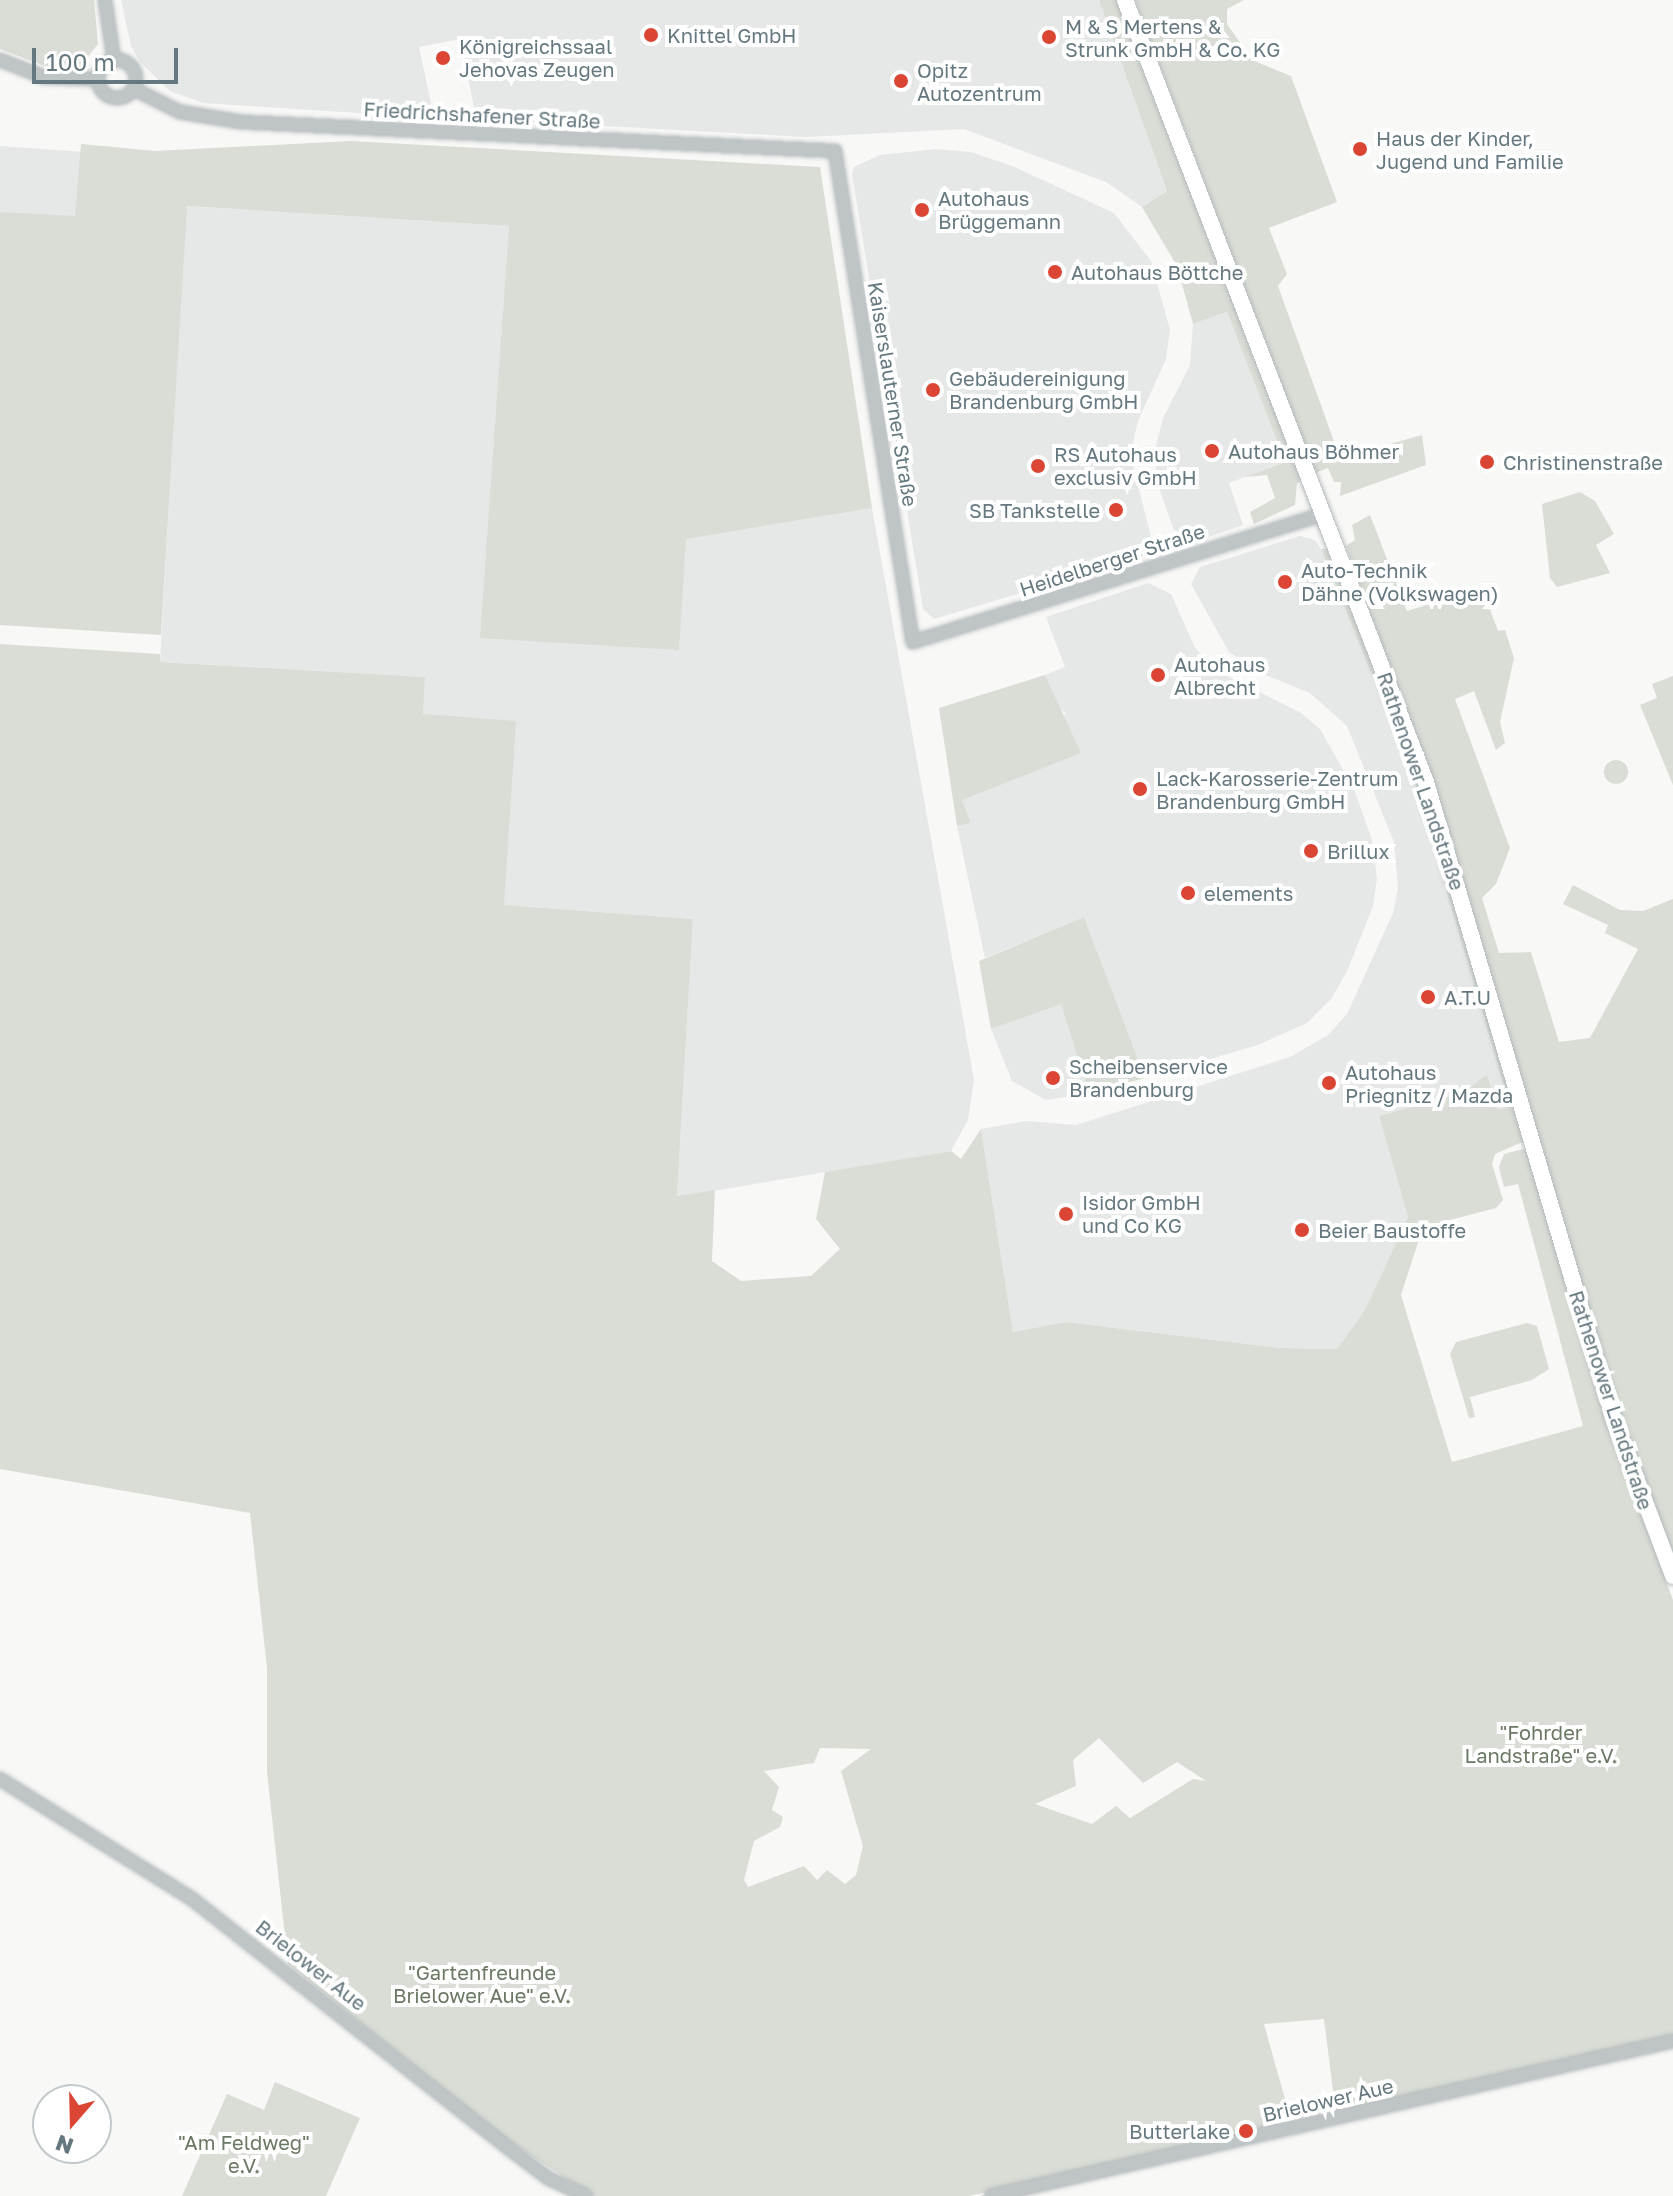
<!DOCTYPE html>
<meta charset="utf-8">
<style>
body{margin:0}
#map{position:relative;width:1673px;height:2196px;overflow:hidden;background:#f8f8f6;font-family:"Golos Text",sans-serif}
div>[style]{position:absolute}
[style*='--x']{left:calc(var(--x)*1px);top:calc(var(--y)*1px);width:calc(var(--w)*1px);rotate:calc(var(--a)*1deg)}
.built>*{inset:0;background:#e6e8e7;transform-origin:0 0}
.green>*{inset:0;background:#d9ddd5}
.round{border-radius:50%}
.roads{filter:drop-shadow(0 0 2px #b3b9bc) drop-shadow(0 0 2px #b3b9bc)}
.minor>*{height:12px;margin:-6px;padding:0 6px;transform-origin:6px;border-radius:6px;background:#bfc5c7}
.minor>.ring{margin:-6px;padding:0;box-sizing:content-box;background:none;border:12px solid #bfc5c7;border-radius:50%}
.major>*{height:16px;margin:-8px;padding:0 8px;transform-origin:8px;border-radius:8px;background:#fff}
.dots>*{width:22px;height:22px;translate:-50% -50%;box-sizing:border-box;border:4px solid #fff;border-radius:50%}
span{translate:-50% -50%;white-space:nowrap;text-align:center;line-height:1.15;-webkit-text-stroke:8px #fff;paint-order:stroke}
.poi-label{font-size:20px;color:#65787f}
.left{translate:0 -50%;text-align:left}
.right{translate:-100% -50%;text-align:right}
.street-label{font-size:20px;color:#65787f}
.park-label{font-size:20px;color:#6a7864}
.north{position:absolute;left:32px;top:2084px;width:80px;height:80px;box-sizing:border-box;background:#fff;border:2px solid #c1c9cc;border-radius:50%;rotate:200deg;font-size:22px;font-weight:700;line-height:32px;text-align:center;color:#65787f}
.north::after{content:'';display:block;margin:auto;width:28px;height:36px;background:#da4534;clip-path:polygon(50% 0,100% 100%,50% 72%,0 100%)}
.scale{position:absolute;left:32px;top:48px;width:146px;height:36px;box-sizing:border-box;border:4px solid #65787f;border-top:0;padding-left:10px;font-size:24px;line-height:28px;white-space:nowrap;color:#65787f;-webkit-text-stroke:6px #fff;paint-order:stroke}
</style>
<div id="map">
<div class="built">
<i style="clip-path:polygon(121px 0,1099px 0,1167px 191px,1142px 207px,1106px 182px,964px 129px,807px 137px,476px 119px,461px 39px,419px 47px,434px 118px,203px 103px,170px 91px,140px 62px,131px 46px)"></i>
<i style="left:0;top:146px;width:81px;height:66px;rotate:4deg"></i>
<i style="clip-path:polygon(936px 149px,971px 152px,1012px 166px,1114px 213px,1151px 261px,1170px 330px,1166px 359px,1138px 421px,1130px 455px,1153px 544px,1141px 557px,934px 619px,923px 609px,852px 174px,854px 167px,880px 155px)"></i>
<i style="clip-path:polygon(186px 206px,509px 226px,481px 638px,685px 539px,872px 508px,974px 1080px,968px 1120px,951px 1151px,677px 1197px,693px 919px,504px 905px,422px 714px,425px 677px,160px 662px)"></i>
<i style="clip-path:polygon(1227px 312px,1285px 462px,1229px 483px,1243px 525px,1188px 544px,1173px 528px,1158px 485px,1154px 454px,1163px 418px,1190px 365px,1193px 324px)"></i>
<i style="clip-path:polygon(1300px 536px,1315px 540px,1321px 549px,1413px 778px,1511px 1106px,1498px 1111px,1487px 1074px,1464px 1092px,1379px 1116px,1408px 1217px,1365px 1310px,1337px 1349px,1280px 1348px,1066px 1322px,1013px 1332px,981px 1129px,1026px 1121px,1076px 1125px,1290px 1057px,1328px 1035px,1347px 1014px,1393px 913px,1398px 888px,1394px 842px,1347px 726px,1310px 693px,1261px 673px,1229px 652px,1191px 584px,1200px 567px)"></i>
<i style="clip-path:polygon(1148px 583px,1171px 594px,1195px 648px,1217px 671px,1301px 713px,1320px 729px,1354px 789px,1372px 840px,1377px 878px,1373px 906px,1348px 969px,1332px 998px,1307px 1023px,1258px 1045px,1145px 1078px,1084px 917px,985px 958px,957px 826px,971px 823px,962px 800px,1066px 714px,1057px 705px,1045px 675px,1065px 667px,1046px 617px)"></i>
<i style="clip-path:polygon(1061px 1003px,1089px 1093px,1046px 1100px,1012px 1081px,991px 1029px)"></i>
</div>
<div class="green">
<i style="clip-path:polygon(0 0,94px 0,98px 44px,80px 66px,45px 66px,0 49px)"></i>
<i style="clip-path:polygon(1099px 0,1116px 0,1302px 480px,1297px 483px,1295px 505px,1254px 524px,1250px 512px,1275px 498px,1267px 475px,1245px 477px,1285px 462px,1227px 312px,1193px 324px,1177px 266px,1142px 207px,1167px 191px)"></i>
<i style="clip-path:polygon(1135px 0,1244px 0,1227px 9px,1227px 24px,1252px 60px,1291px 76px,1337px 202px,1269px 228px,1287px 274px,1278px 286px,1340px 458px,1422px 435px,1426px 465px,1340px 496px,1341px 482px,1334px 482px,1328px 468px,1315px 473px)"></i>
<i style="clip-path:polygon(351px 141px,820px 167px,872px 508px,686px 539px,679px 650px,480px 638px,509px 226px,187px 206px,161px 635px,0 625px,0 212px,75px 216px,81px 144px,155px 151px)"></i>
<i style="clip-path:polygon(1580px 492px,1595px 501px,1614px 534px,1596px 545px,1610px 573px,1557px 587px,1550px 578px,1542px 504px)"></i>
<i style="clip-path:polygon(1370px 515px,1407px 611px,1482px 588px,1498px 631px,1505px 630px,1514px 658px,1500px 722px,1505px 743px,1496px 750px,1474px 691px,1455px 699px,1510px 848px,1496px 884px,1482px 898px,1499px 953px,1531px 952px,1559px 1042px,1590px 1038px,1638px 949px,1605px 933px,1608px 925px,1563px 904px,1573px 885px,1620px 910px,1643px 911px,1673px 899px,1673px 1560px,1651px 1509px,1598px 1341px,1429px 775px,1346px 546px,1355px 540px,1352px 525px)"></i>
<i style="clip-path:polygon(evenodd,1321px 549px,1327px 549px,1426px 802px,1527px 1140px,1495px 1154px,1492px 1164px,1503px 1200px,1496px 1208px,1423px 1227px,1401px 1295px,1452px 1462px,1583px 1426px,1518px 1184px,1504px 1187px,1499px 1167px,1504px 1154px,1523px 1149px,1531px 1153px,1599px 1396px,1673px 1600px,1673px 2036px,1336px 2114px,1324px 2019px,1264px 2024px,1292px 2124px,1286px 2126px,969px 2196px,593px 2196px,492px 2130px,288px 1964px,267px 1772px,267px 1668px,250px 1513px,0 1469px,0 644px,160px 654px,160px 662px,425px 677px,423px 714px,516px 721px,504px 905px,693px 919px,677px 1196px,715px 1190px,712px 1261px,741px 1281px,811px 1276px,840px 1249px,816px 1219px,825px 1172px,951px 1151px,961px 1159px,981px 1129px,1013px 1332px,1066px 1322px,1280px 1348px,1337px 1349px,1365px 1310px,1408px 1217px,1379px 1116px,1464px 1092px,1487px 1074px,1498px 1110px,1510px 1106px,1413px 778px,1321px 549px,1099px 1738px,1143px 1783px,1177px 1762px,1206px 1781px,1193px 1779px,1130px 1818px,1116px 1806px,1092px 1824px,1035px 1804px,1076px 1786px,1073px 1760px,1099px 1738px,1321px 549px,820px 1748px,871px 1749px,841px 1771px,863px 1846px,856px 1875px,845px 1884px,827px 1870px,817px 1880px,804px 1866px,748px 1887px,744px 1880px,754px 1841px,780px 1827px,783px 1817px,772px 1810px,779px 1787px,764px 1771px,814px 1763px,820px 1748px)"></i>
<i style="clip-path:polygon(1045px 675px,1081px 753px,962px 800px,971px 823px,957px 826px,939px 708px)"></i>
<i style="clip-path:polygon(1673px 676px,1673px 785px,1640px 705px,1657px 698px,1652px 684px)"></i>
<i class="round" style="left:1604px;top:760px;width:24px;height:24px"></i>
<i style="clip-path:polygon(1084px 917px,1145px 1078px,1089px 1093px,1061px 1004px,991px 1029px,979px 961px)"></i>
<i style="clip-path:polygon(1527px 1323px,1537px 1326px,1549px 1369px,1532px 1380px,1470px 1397px,1475px 1417px,1469px 1418px,1450px 1354px,1456px 1342px)"></i>
<i style="clip-path:polygon(275px 2082px,360px 2118px,326px 2196px,182px 2196px,227px 2094px,264px 2110px)"></i>
</div>
<div class="roads">
<div class="minor">
<i style="--x:105;--y:0;--w:61;--a:81.5"></i>
<i class="ring" style="left:98px;top:60px;width:26px;height:26px"></i>
<i style="--x:0;--y:60;--w:47;--a:21.1"></i>
<i style="--x:44;--y:77;--w:54;--a:2.1"></i>
<i style="--x:134;--y:89;--w:51;--a:26.6"></i>
<i style="--x:180;--y:112;--w:62;--a:9.3"></i>
<i style="--x:241;--y:122;--w:595;--a:2.8"></i>
<i style="--x:835;--y:151;--w:497;--a:81"></i>
<i style="--x:913;--y:642;--w:430;--a:-17.3"></i>
<i style="--x:0;--y:1779;--w:226;--a:32"></i>
<i style="--x:192;--y:1899;--w:401;--a:38.2"></i>
<i style="--x:507;--y:2147;--w:51;--a:37.1"></i>
<i style="--x:548;--y:2178;--w:42;--a:25.3"></i>
<i style="--x:991;--y:2196;--w:699;--a:-12.8"></i>
</div>
<div class="major">
<i style="--x:1125;--y:0;--w:838;--a:68.95"></i>
<i style="--x:1426;--y:782;--w:662;--a:73.59"></i>
<i style="--x:1613;--y:1417;--w:170;--a:69.3"></i>
</div>
</div>
<div class="dots">
<i style="left:651px;top:35px;background:#da4534"></i>
<i style="left:1049px;top:37px;background:#da4534"></i>
<i style="left:443px;top:58px;background:#da4534"></i>
<i style="left:901px;top:81px;background:#da4534"></i>
<i style="left:1360px;top:149px;background:#da4534"></i>
<i style="left:922px;top:210px;background:#da4534"></i>
<i style="left:1055px;top:272px;background:#da4534"></i>
<i style="left:933px;top:390px;background:#da4534"></i>
<i style="left:1212px;top:451px;background:#da4534"></i>
<i style="left:1487px;top:462px;background:#da4534"></i>
<i style="left:1038px;top:466px;background:#da4534"></i>
<i style="left:1116px;top:510px;background:#da4534"></i>
<i style="left:1285px;top:582px;background:#da4534"></i>
<i style="left:1158px;top:675px;background:#da4534"></i>
<i style="left:1140px;top:789px;background:#da4534"></i>
<i style="left:1311px;top:851px;background:#da4534"></i>
<i style="left:1188px;top:893px;background:#da4534"></i>
<i style="left:1428px;top:997px;background:#da4534"></i>
<i style="left:1053px;top:1078px;background:#da4534"></i>
<i style="left:1329px;top:1083px;background:#da4534"></i>
<i style="left:1066px;top:1214px;background:#da4534"></i>
<i style="left:1302px;top:1230px;background:#da4534"></i>
<i style="left:1246px;top:2131px;background:#da4534"></i>
</div>
<div class="poi-label">
<span class="left" style="left:1065px;top:38px">M &amp; S Mertens &amp;<br>Strunk GmbH &amp; Co. KG</span>
<span class="left" style="left:667px;top:35px">Knittel GmbH</span>
<span class="left" style="left:459px;top:58px">Königreichssaal<br>Jehovas Zeugen</span>
<span class="left" style="left:917px;top:82px">Opitz<br>Autozentrum</span>
<span class="left" style="left:1376px;top:150px">Haus der Kinder,<br>Jugend und Familie</span>
<span class="left" style="left:938px;top:210px">Autohaus<br>Brüggemann</span>
<span class="left" style="left:1071px;top:272px">Autohaus Böttche</span>
<span class="left" style="left:949px;top:390px">Gebäudereinigung<br>Brandenburg GmbH</span>
<span class="left" style="left:1228px;top:451px">Autohaus Böhmer</span>
<span class="left" style="left:1054px;top:466px">RS Autohaus<br>exclusiv GmbH</span>
<span class="left" style="left:1503px;top:462px">Christinenstraße</span>
<span class="right" style="left:1100px;top:510px">SB Tankstelle</span>
<span class="left" style="left:1301px;top:582px">Auto-Technik<br>Dähne (Volkswagen)</span>
<span class="left" style="left:1174px;top:676px">Autohaus<br>Albrecht</span>
<span class="left" style="left:1156px;top:790px">Lack-Karosserie-Zentrum<br>Brandenburg GmbH</span>
<span class="left" style="left:1327px;top:851px">Brillux</span>
<span class="left" style="left:1204px;top:893px">elements</span>
<span class="left" style="left:1444px;top:997px">A.T.U</span>
<span class="left" style="left:1069px;top:1078px">Scheibenservice<br>Brandenburg</span>
<span class="left" style="left:1345px;top:1084px">Autohaus<br>Priegnitz / Mazda</span>
<span class="left" style="left:1082px;top:1214px">Isidor GmbH<br>und Co KG</span>
<span class="left" style="left:1318px;top:1230px">Beier Baustoffe</span>
<span class="right" style="left:1230px;top:2131px">Butterlake</span>
</div>
<div class="street-label">
<span style="left:482px;top:115px;rotate:3deg">Friedrichshafener Straße</span>
<span style="left:893px;top:394px;rotate:81deg">Kaiserslauterner Straße</span>
<span style="left:1112px;top:560px;rotate:-18deg">Heidelberger Straße</span>
<span style="left:1421px;top:781px;rotate:71deg">Rathenower Landstraße</span>
<span style="left:1611px;top:1400px;rotate:72deg">Rathenower Landstraße</span>
<span style="left:311px;top:1965px;rotate:38deg">Brielower Aue</span>
<span style="left:1328px;top:2100px;rotate:-13deg">Brielower Aue</span>
</div>
<div class="park-label">
<span style="left:1541px;top:1744px">"Fohrder<br>Landstraße" e.V.</span>
<span style="left:482px;top:1984px">"Gartenfreunde<br>Brielower Aue" e.V.</span>
<span style="left:244px;top:2154px">"Am Feldweg"<br>e.V.</span>
</div>
<div class="north">N</div>
<div class="scale">100 m</div>
</div>
